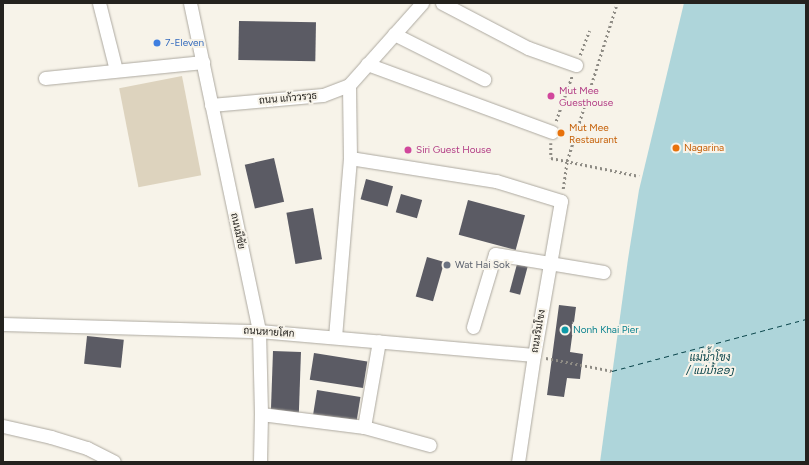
<!DOCTYPE html>
<meta charset="utf-8">
<style>
body{margin:0}
#map{position:relative;width:809px;height:465px;overflow:hidden;background:#f7f3e9;font-family:Figtree,"Noto Sans Lao",Sarabun,sans-serif}
div>[style]{position:absolute}
[style*='--x']{left:calc(var(--x)*1px);top:calc(var(--y)*1px);width:calc(var(--w)*1px);rotate:calc(var(--a)*1deg)}
.green>*{inset:0;background:#ddd3be;transform-origin:0 0}
.water>*{inset:0;background:#aed5da}
.ferry>*{height:1px;margin-top:-0.5px;transform-origin:0;background:repeating-linear-gradient(90deg,#0d474d 0 5px,transparent 0 9px)}
.building>*{inset:0;background:#5b5b64;transform-origin:0 0}
.path>*{height:2.5px;margin-top:-1.25px;transform-origin:0;background:repeating-linear-gradient(90deg,#8f8c85 0 2px,transparent 0 5px)}
.roads{filter:drop-shadow(0 0 1px #ada9a0) drop-shadow(0 0 1px #ada9a0)}
.minor>*{height:13px;margin:-6.5px;padding:0 6.5px;transform-origin:6.5px;border-radius:6.5px;background:#fff}
.dots>*{width:11px;height:11px;translate:-50% -50%;box-sizing:border-box;border:2px solid #f7f3e9;border-radius:50%}
span{translate:-50% -50%;white-space:nowrap;text-align:center;line-height:1.15;-webkit-text-stroke:4px #f7f3e9;paint-order:stroke}
.shop-label{font-size:10px;color:#366cbe}
.left{translate:0 -50%;text-align:left}
.hotel-label{font-size:10px;color:#b23c85}
.street-label{font-size:10px;color:#24221e}
.food-label{font-size:10px;color:#c56008}
.worship-label{font-size:10px;color:#5b616d}
.culture-label{font-size:10px;color:#0d838f}
.water-label{font-size:11px;color:#0d474d;font-style:italic}
.frame{position:absolute;inset:0;border:4px solid #24221e;pointer-events:none}
</style>
<div id="map">
<div class="green">
<i style="left:182px;top:76px;width:101px;height:64px;rotate:79deg"></i>
</div>
<div class="water">
<i style="clip-path:polygon(684px 3px,806px 3px,806px 462px,600px 462px,628px 259px,639px 190px)"></i>
</div>
<div class="ferry">
<i style="--x:612;--y:371;--w:201;--a:-15"></i>
</div>
<div class="building">
<i style="left:239px;top:21px;width:77px;height:39px;rotate:1deg"></i>
<i style="left:274px;top:158px;width:45px;height:30px;rotate:77deg"></i>
<i style="left:366px;top:179px;width:28px;height:21px;rotate:15deg"></i>
<i style="left:401px;top:194px;width:22px;height:19px;rotate:16deg"></i>
<i style="left:468px;top:200px;width:59px;height:36px;rotate:15deg"></i>
<i style="left:313px;top:208px;width:52px;height:27px;rotate:80deg"></i>
<i style="left:427px;top:257px;width:18px;height:41px;rotate:16deg"></i>
<i style="left:517px;top:264px;width:11px;height:29px;rotate:15deg"></i>
<i style="clip-path:polygon(559px 305px,576px 307px,570px 352px,583px 354px,580px 379px,567px 378px,564px 397px,547px 395px)"></i>
<i style="left:87px;top:336px;width:37px;height:28px;rotate:6deg"></i>
<i style="left:273px;top:351px;width:28px;height:61px;rotate:2deg"></i>
<i style="left:314px;top:353px;width:54px;height:27px;rotate:9deg"></i>
<i style="left:317px;top:390px;width:44px;height:27px;rotate:9deg"></i>
</div>
<div class="path">
<i style="--x:580;--y:55;--w:26;--a:-69"></i>
<i style="--x:556;--y:121;--w:48;--a:-70.4"></i>
<i style="--x:551;--y:143;--w:15;--a:90"></i>
<i style="--x:551;--y:158;--w:90;--a:11.6"></i>
<i style="--x:563;--y:189;--w:28;--a:-82"></i>
<i style="--x:567;--y:161;--w:166;--a:-72.4"></i>
<i style="--x:546;--y:358;--w:67;--a:11.1"></i>
</div>
<div class="roads">
<div class="minor">
<i style="--x:99;--y:3;--w:69;--a:75.8"></i>
<i style="--x:190;--y:3;--w:335;--a:78.1"></i>
<i style="--x:259;--y:331;--w:83;--a:88.6"></i>
<i style="--x:261;--y:414;--w:48;--a:91.2"></i>
<i style="--x:442;--y:3;--w:97;--a:27.6"></i>
<i style="--x:528;--y:48;--w:51;--a:19.5"></i>
<i style="--x:394;--y:34;--w:101;--a:26.6"></i>
<i style="--x:367;--y:64;--w:197;--a:20.2"></i>
<i style="--x:45;--y:78;--w:159;--a:-5.8"></i>
<i style="--x:211;--y:105;--w:112;--a:-5.1"></i>
<i style="--x:323;--y:95;--w:28;--a:-21"></i>
<i style="--x:349;--y:85;--w:110;--a:-48.3"></i>
<i style="--x:350;--y:158;--w:148;--a:9"></i>
<i style="--x:496;--y:181;--w:68;--a:17.1"></i>
<i style="--x:561;--y:201;--w:156;--a:99.9"></i>
<i style="--x:534;--y:355;--w:108;--a:98.5"></i>
<i style="--x:3;--y:324;--w:256;--a:1.6"></i>
<i style="--x:259;--y:331;--w:276;--a:5"></i>
<i style="--x:473;--y:327;--w:76;--a:-73.2"></i>
<i style="--x:495;--y:254;--w:110;--a:9.4"></i>
<i style="--x:335;--y:337;--w:180;--a:-85.2"></i>
<i style="--x:350;--y:158;--w:73;--a:-90.8"></i>
<i style="--x:261;--y:414;--w:104;--a:7.2"></i>
<i style="--x:364;--y:427;--w:87;--a:-80.1"></i>
<i style="--x:3;--y:426;--w:49;--a:12.9"></i>
<i style="--x:51;--y:437;--w:38;--a:17"></i>
<i style="--x:87;--y:448;--w:30;--a:27"></i>
<i style="--x:364;--y:427;--w:68;--a:15.3"></i>
</div>
</div>
<div class="dots">
<i style="left:157px;top:43px;background:#3f7fe0"></i>
<i style="left:551px;top:96px;background:#d1479c"></i>
<i style="left:561px;top:133px;background:#e8710a"></i>
<i style="left:676px;top:148px;background:#e8710a"></i>
<i style="left:408px;top:150px;background:#d1479c"></i>
<i style="left:447px;top:265px;background:#6b7280"></i>
<i style="left:565px;top:330px;background:#0f9aa8"></i>
</div>
<div class="shop-label">
<span class="left" style="left:165px;top:43px">7-Eleven</span>
</div>
<div class="hotel-label">
<span class="left" style="left:559px;top:96px">Mut Mee<br>Guesthouse</span>
<span class="left" style="left:416px;top:150px">Siri Guest House</span>
</div>
<div class="street-label">
<span style="left:288px;top:98px;rotate:-5deg">ถนน แก้ววรวุธ</span>
<span style="left:238px;top:231px;rotate:78deg">ถนนมีชัย</span>
<span style="left:538px;top:331px;rotate:-80deg">ถนนริมโขง</span>
<span style="left:269px;top:332px;rotate:4deg">ถนนหายโศก</span>
</div>
<div class="food-label">
<span class="left" style="left:569px;top:133px">Mut Mee<br>Restaurant</span>
<span class="left" style="left:684px;top:148px">Nagarina</span>
</div>
<div class="worship-label">
<span class="left" style="left:455px;top:265px">Wat Hai Sok</span>
</div>
<div class="culture-label">
<span class="left" style="left:573px;top:330px">Nonh Khai Pier</span>
</div>
<div class="water-label">
<span style="left:710px;top:365px">แม่น้ำโขง<br>/ ແມ່ນ້ຳຂອງ</span>
</div>
<div class="frame"></div>
</div>
